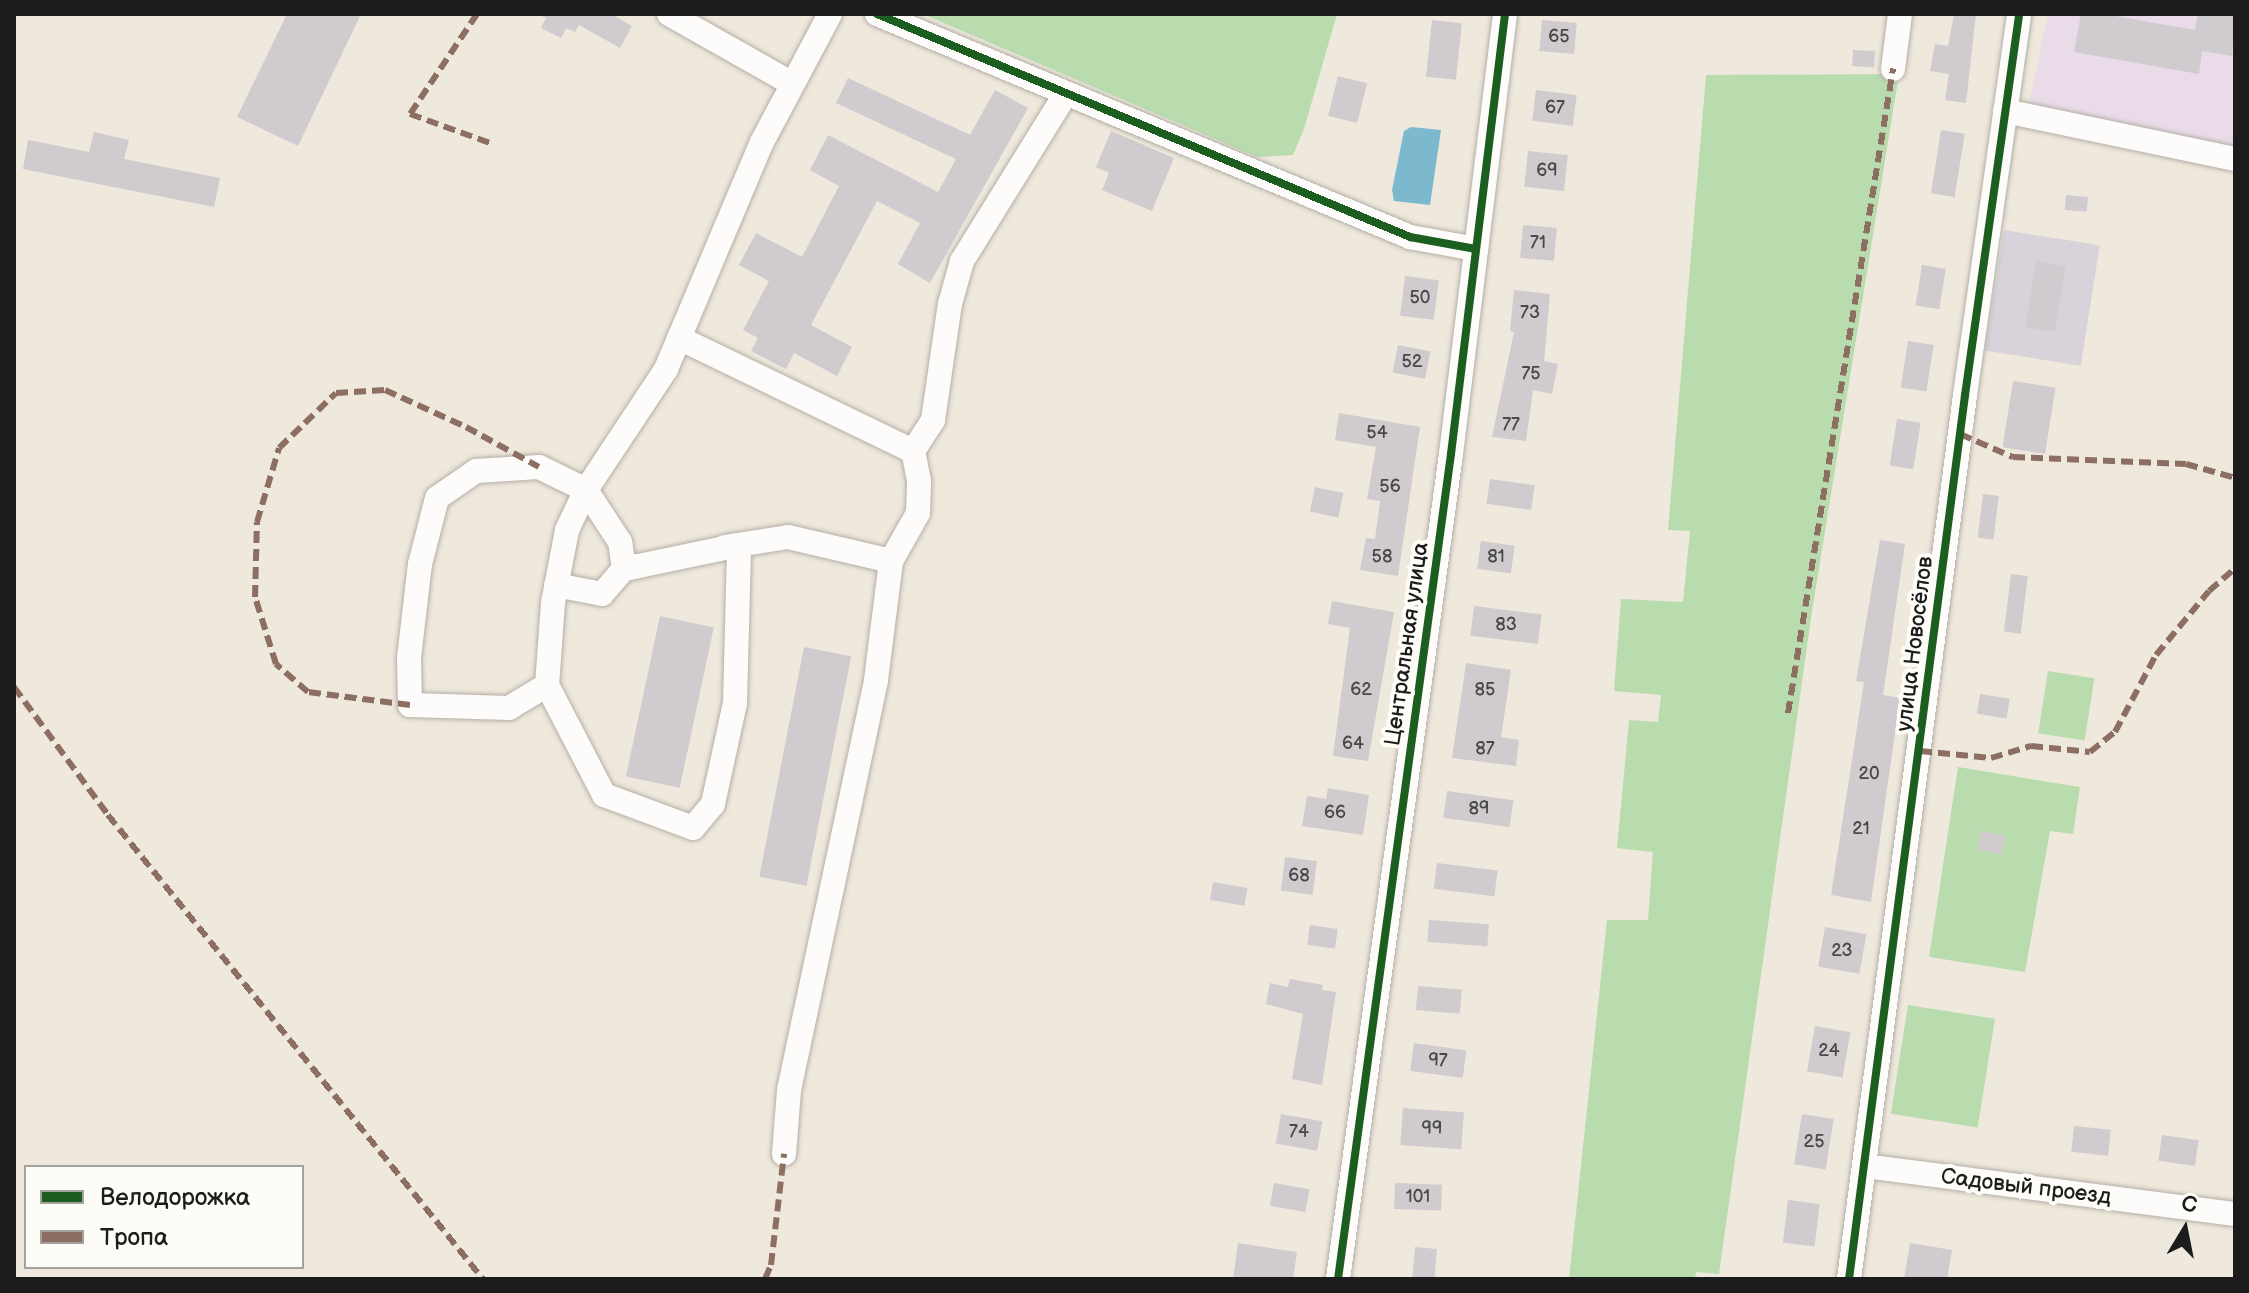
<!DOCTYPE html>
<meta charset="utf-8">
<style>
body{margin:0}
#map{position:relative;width:2249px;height:1293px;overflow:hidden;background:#efe8dc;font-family:"Balsamiq Sans",sans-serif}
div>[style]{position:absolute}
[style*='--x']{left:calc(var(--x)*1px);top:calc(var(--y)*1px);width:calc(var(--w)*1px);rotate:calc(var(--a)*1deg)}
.built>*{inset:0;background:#e9dce8}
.industrial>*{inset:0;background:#d8d2da;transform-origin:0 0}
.green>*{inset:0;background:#b9dcaf;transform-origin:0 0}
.water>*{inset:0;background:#7cb9cf}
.building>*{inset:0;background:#cfcbcf;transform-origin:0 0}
.roads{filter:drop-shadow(0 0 2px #b4afa8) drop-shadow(0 0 2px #b4afa8)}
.minor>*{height:24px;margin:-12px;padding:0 12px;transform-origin:12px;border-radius:12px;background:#fdfcfa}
.quiet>*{height:6px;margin-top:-3px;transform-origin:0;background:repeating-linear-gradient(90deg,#8d6e63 0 12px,transparent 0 18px)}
.cycleway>*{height:8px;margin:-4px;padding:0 4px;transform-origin:4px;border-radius:4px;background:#1b5e20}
span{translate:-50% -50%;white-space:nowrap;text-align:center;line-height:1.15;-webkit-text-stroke:8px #fdfcf7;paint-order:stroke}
.number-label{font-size:18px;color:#494849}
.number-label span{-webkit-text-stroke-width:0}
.street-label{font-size:22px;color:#1c1c1c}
.frame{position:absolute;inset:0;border:16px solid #1c1c1c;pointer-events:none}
.legend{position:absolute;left:24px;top:1165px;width:280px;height:104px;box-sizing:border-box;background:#fdfcf7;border:2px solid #a3a29f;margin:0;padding:10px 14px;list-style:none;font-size:24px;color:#1c1c1c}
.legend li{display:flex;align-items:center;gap:16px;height:40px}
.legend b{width:40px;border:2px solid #a3a29f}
.north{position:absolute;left:2145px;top:1189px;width:80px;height:80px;-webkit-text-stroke:6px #fdfcf7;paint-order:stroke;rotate:10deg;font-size:22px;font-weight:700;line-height:32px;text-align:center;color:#1c1c1c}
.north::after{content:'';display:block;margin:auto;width:28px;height:36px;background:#1c1c1c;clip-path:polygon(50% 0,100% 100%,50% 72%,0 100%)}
</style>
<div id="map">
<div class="built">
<i style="clip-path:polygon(2048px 14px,2235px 14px,2235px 149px,2029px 105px)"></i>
</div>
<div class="industrial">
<i style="left:2004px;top:230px;width:97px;height:122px;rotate:9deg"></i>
</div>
<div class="green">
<i style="clip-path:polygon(923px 14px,1337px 14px,1304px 129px,1293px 155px,1257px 157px)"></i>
<i style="clip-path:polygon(1899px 74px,1811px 618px,1719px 1274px,1696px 1272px,1695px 1279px,1569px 1279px,1607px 920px,1648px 920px,1653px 852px,1617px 848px,1629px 720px,1658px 722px,1661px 695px,1614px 691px,1621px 599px,1683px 602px,1690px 531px,1668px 530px,1706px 75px)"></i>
<i style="left:2048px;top:671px;width:47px;height:63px;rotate:9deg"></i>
<i style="clip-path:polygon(1958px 767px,2080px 787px,2073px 834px,2050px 831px,2025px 972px,1929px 957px)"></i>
<i style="left:1908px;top:1005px;width:88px;height:110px;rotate:9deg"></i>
</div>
<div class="water">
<i style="clip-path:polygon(1411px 127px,1441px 130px,1430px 205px,1394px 201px,1392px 190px,1404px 131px)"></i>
</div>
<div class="building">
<i style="clip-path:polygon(287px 14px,361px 14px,298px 146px,237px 117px)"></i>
<i style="clip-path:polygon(538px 14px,611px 14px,632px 26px,620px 48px,579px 25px,575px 32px,566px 28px,561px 38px,541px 28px,546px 18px)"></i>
<i style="clip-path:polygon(1954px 14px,1976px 14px,1966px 103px,1945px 100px,1949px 74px,1930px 71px,1935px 44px,1948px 46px)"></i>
<i style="clip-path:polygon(2081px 14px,2104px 14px,2195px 30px,2198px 14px,2235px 14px,2232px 56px,2202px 51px,2199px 74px,2074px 52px)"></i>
<i style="left:1432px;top:20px;width:30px;height:57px;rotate:6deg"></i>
<i style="left:1542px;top:20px;width:35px;height:31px;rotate:5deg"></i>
<i style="left:1853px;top:50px;width:22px;height:16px;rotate:3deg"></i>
<i style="left:1338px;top:76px;width:30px;height:41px;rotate:14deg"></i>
<i style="clip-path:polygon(848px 78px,970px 135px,995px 90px,1028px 108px,930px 283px,898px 264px,920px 223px,877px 201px,811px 325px,852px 347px,837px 376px,794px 353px,786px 369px,751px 351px,758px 338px,743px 330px,769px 281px,739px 265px,756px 233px,802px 257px,839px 186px,810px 170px,828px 135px,938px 192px,956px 159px,836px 103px)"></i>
<i style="left:1536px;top:90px;width:41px;height:31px;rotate:7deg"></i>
<i style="left:1941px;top:130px;width:24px;height:64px;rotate:9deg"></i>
<i style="clip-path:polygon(1111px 131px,1174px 158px,1152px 211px,1102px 190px,1109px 173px,1096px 167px)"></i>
<i style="clip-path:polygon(94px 132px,129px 140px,124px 159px,220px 178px,214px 207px,23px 169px,28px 140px,89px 152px)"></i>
<i style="left:1528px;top:151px;width:40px;height:36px;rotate:6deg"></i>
<i style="left:2066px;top:195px;width:22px;height:15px;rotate:5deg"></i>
<i style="left:1523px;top:225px;width:34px;height:33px;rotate:5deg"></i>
<i style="left:2036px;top:261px;width:30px;height:67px;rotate:9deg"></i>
<i style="left:1922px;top:265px;width:24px;height:41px;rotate:9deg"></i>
<i style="left:1405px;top:276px;width:34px;height:40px;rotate:7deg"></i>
<i style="clip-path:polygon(1514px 290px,1550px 294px,1544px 361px,1558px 364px,1552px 394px,1533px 390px,1526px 441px,1492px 437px,1514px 332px,1510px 331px)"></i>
<i style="left:1908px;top:341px;width:26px;height:47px;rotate:9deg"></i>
<i style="left:1398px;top:345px;width:33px;height:28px;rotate:11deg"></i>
<i style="left:2013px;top:381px;width:43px;height:67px;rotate:9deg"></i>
<i style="clip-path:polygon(1339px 413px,1420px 427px,1398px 576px,1360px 570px,1366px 538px,1375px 539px,1380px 501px,1367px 499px,1376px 447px,1335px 440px)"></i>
<i style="left:1897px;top:419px;width:24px;height:47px;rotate:9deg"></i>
<i style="left:1490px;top:479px;width:45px;height:25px;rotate:8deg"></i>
<i style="left:1315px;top:487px;width:29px;height:25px;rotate:12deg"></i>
<i style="left:1983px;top:494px;width:16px;height:44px;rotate:7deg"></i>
<i style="clip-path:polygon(1880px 540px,1905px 544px,1883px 695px,1900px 698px,1871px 902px,1831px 895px,1864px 682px,1856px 681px)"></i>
<i style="left:1481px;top:541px;width:34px;height:28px;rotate:8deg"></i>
<i style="left:2011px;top:574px;width:17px;height:58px;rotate:7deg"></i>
<i style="clip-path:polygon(1332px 601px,1394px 612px,1368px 761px,1333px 756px,1350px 628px,1328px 624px)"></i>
<i style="left:1474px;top:606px;width:68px;height:30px;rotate:7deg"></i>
<i style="left:660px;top:616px;width:55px;height:164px;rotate:12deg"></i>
<i style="left:804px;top:647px;width:48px;height:234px;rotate:11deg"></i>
<i style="clip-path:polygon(1466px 663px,1511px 670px,1501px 737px,1519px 740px,1516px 766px,1452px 758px)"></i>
<i style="left:1980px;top:694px;width:30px;height:20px;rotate:9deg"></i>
<i style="clip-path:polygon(1328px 788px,1369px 795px,1363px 835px,1302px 826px,1307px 796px,1326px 799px)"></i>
<i style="left:1447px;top:791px;width:67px;height:27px;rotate:8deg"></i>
<i style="left:1981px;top:831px;width:25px;height:19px;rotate:11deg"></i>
<i style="left:1285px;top:857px;width:32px;height:34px;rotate:7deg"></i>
<i style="left:1437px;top:863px;width:61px;height:26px;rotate:7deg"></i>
<i style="left:1213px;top:882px;width:35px;height:18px;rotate:10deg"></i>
<i style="left:1429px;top:920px;width:60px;height:22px;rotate:4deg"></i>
<i style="left:1310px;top:925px;width:28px;height:20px;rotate:8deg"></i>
<i style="left:1825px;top:927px;width:42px;height:40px;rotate:10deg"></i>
<i style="clip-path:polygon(1290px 979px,1323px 985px,1322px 990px,1336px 992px,1322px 1085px,1292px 1079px,1303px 1014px,1266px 1004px,1270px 983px,1288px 987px)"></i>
<i style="left:1418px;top:986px;width:44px;height:24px;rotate:5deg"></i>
<i style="left:1815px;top:1026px;width:36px;height:46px;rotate:10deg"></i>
<i style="left:1414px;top:1043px;width:53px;height:28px;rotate:8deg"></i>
<i style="left:1403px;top:1108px;width:61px;height:37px;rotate:4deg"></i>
<i style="left:1281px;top:1114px;width:42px;height:30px;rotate:10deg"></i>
<i style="left:1802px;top:1114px;width:32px;height:51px;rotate:9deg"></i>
<i style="left:2074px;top:1126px;width:37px;height:26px;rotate:6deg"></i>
<i style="left:2162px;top:1135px;width:37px;height:26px;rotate:8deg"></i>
<i style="left:1274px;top:1183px;width:36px;height:23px;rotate:10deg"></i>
<i style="left:1395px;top:1183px;width:47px;height:26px;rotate:2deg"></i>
<i style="left:1788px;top:1200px;width:32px;height:43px;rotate:7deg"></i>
<i style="clip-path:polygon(1238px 1243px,1297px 1252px,1293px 1279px,1233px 1279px)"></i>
<i style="clip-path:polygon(1910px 1243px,1952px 1250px,1947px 1279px,1904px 1279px)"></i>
<i style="left:1415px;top:1247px;width:22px;height:32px;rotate:5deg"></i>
</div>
<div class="roads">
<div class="minor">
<i style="--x:669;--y:14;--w:140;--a:29.5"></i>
<i style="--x:877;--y:14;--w:578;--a:22.7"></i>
<i style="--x:1410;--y:237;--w:67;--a:10.3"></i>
<i style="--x:1893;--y:69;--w:55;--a:-82.7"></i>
<i style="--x:2005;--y:111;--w:235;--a:11.8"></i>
<i style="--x:679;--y:338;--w:260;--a:25.8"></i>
<i style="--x:725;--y:547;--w:64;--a:-9"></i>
<i style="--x:788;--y:537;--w:106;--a:13.1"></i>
<i style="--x:556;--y:585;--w:47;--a:11.1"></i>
<i style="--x:602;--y:594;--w:33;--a:-49"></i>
<i style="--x:624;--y:569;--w:14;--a:-12"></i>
<i style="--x:547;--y:685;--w:82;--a:-85.8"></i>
<i style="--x:553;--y:603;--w:74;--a:-79.1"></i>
<i style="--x:567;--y:530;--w:44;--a:-64.6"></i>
<i style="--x:586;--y:490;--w:52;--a:-153.9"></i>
<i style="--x:539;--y:467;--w:63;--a:176.4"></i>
<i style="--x:476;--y:471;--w:47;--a:145.3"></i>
<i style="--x:437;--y:498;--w:68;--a:104.4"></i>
<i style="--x:420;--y:564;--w:95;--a:96.7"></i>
<i style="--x:409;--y:658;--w:47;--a:88.8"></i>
<i style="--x:410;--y:705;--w:99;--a:1.7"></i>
<i style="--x:509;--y:708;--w:44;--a:-31.2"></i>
<i style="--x:547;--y:685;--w:124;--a:62.6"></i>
<i style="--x:604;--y:795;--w:95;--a:20.3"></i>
<i style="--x:693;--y:828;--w:31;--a:-50"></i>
<i style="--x:713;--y:804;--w:103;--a:-77.7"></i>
<i style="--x:735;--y:703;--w:158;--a:-88.5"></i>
<i style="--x:739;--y:545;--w:117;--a:168.2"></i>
<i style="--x:624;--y:569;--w:27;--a:-98"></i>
<i style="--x:620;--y:542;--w:62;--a:-123.2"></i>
<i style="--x:586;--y:490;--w:145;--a:-56.5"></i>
<i style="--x:666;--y:369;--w:246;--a:-67.1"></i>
<i style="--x:762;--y:142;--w:145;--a:-62"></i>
<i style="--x:784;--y:1154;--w:64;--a:-85.5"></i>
<i style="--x:789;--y:1090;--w:419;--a:-78"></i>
<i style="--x:876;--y:680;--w:120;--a:-82.8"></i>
<i style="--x:891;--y:561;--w:55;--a:-60.6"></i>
<i style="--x:918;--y:513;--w:32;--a:-88"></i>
<i style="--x:919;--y:481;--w:31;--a:-101"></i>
<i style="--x:913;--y:451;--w:37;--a:-57"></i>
<i style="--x:933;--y:420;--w:117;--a:-81.7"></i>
<i style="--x:950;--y:304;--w:45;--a:-74.4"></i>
<i style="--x:962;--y:261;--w:195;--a:-58.2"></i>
<i style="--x:1864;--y:1166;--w:374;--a:7.4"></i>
<i style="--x:1338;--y:1279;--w:833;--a:-82.2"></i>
<i style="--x:1451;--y:454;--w:443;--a:-83"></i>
<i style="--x:1849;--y:1279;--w:892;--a:-82.52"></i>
<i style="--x:1965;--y:395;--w:385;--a:-81.9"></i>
</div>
</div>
<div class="quiet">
<i style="--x:477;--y:14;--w:120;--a:123.8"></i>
<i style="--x:410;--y:114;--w:88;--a:19.9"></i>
<i style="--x:1960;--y:434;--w:58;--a:23.5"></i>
<i style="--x:2013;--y:457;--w:173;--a:2.3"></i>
<i style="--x:2186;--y:464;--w:51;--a:15.9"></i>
<i style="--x:14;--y:687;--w:159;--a:53.7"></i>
<i style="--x:108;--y:815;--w:597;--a:51.06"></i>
<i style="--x:410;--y:705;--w:103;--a:-172.7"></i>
<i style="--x:308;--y:692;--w:43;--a:-138.8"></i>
<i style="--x:276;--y:664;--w:70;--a:-107.4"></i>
<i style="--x:255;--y:597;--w:75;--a:-88.5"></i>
<i style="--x:257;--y:522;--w:77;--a:-73.4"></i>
<i style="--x:279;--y:448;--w:79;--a:-44"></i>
<i style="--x:336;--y:393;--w:49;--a:-3.5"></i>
<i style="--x:385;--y:390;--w:89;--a:24.6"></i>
<i style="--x:466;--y:427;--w:83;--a:28.7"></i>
<i style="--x:1788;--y:713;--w:653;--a:-80.74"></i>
<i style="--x:1920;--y:751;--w:71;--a:5.6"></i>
<i style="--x:1991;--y:758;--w:42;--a:-16.7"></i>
<i style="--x:2031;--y:746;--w:59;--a:5.8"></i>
<i style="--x:2090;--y:752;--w:32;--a:-39"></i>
<i style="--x:2115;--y:732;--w:87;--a:-62"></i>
<i style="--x:2156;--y:655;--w:83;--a:-50.4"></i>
<i style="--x:2209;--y:591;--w:35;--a:-41"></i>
<i style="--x:765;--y:1279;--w:15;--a:-67"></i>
<i style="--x:771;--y:1265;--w:112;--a:-83.3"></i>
</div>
<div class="cycleway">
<i style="--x:877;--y:14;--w:578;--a:22.7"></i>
<i style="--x:1410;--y:237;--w:67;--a:10.3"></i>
<i style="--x:1338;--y:1279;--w:833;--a:-82.2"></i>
<i style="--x:1451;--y:454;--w:443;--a:-83"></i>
<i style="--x:1849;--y:1279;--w:892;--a:-82.52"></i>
<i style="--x:1965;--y:395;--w:385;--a:-81.9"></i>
</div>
<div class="number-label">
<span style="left:1559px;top:37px">65</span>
<span style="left:1555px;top:108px">67</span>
<span style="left:1547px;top:171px">69</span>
<span style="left:1538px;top:243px">71</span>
<span style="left:1420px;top:298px">50</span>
<span style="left:1530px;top:313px">73</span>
<span style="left:1412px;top:362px">52</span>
<span style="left:1531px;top:374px">75</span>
<span style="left:1511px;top:425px">77</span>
<span style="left:1377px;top:433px">54</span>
<span style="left:1390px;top:487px">56</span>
<span style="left:1382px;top:557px">58</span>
<span style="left:1496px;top:557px">81</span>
<span style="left:1506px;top:625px">83</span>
<span style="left:1361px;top:690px">62</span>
<span style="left:1485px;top:690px">85</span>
<span style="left:1353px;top:744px">64</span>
<span style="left:1485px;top:749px">87</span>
<span style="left:1869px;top:774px">20</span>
<span style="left:1479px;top:809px">89</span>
<span style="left:1335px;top:813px">66</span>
<span style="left:1861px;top:829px">21</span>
<span style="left:1299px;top:876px">68</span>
<span style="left:1842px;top:951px">23</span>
<span style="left:1829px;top:1051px">24</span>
<span style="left:1438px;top:1061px">97</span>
<span style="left:1432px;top:1129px">99</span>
<span style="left:1299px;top:1132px">74</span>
<span style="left:1814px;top:1142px">25</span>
<span style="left:1418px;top:1197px">101</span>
</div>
<div class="street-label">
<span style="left:1407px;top:644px;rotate:-82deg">Центральная улица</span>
<span style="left:1915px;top:644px;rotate:-83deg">улица Новосёлов</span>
<span style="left:2026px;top:1187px;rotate:7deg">Садовый проезд</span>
</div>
<div class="frame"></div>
<ul class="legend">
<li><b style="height:10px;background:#1b5e20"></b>Велодорожка</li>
<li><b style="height:10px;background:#8d6e63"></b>Тропа</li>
</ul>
<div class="north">С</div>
</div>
